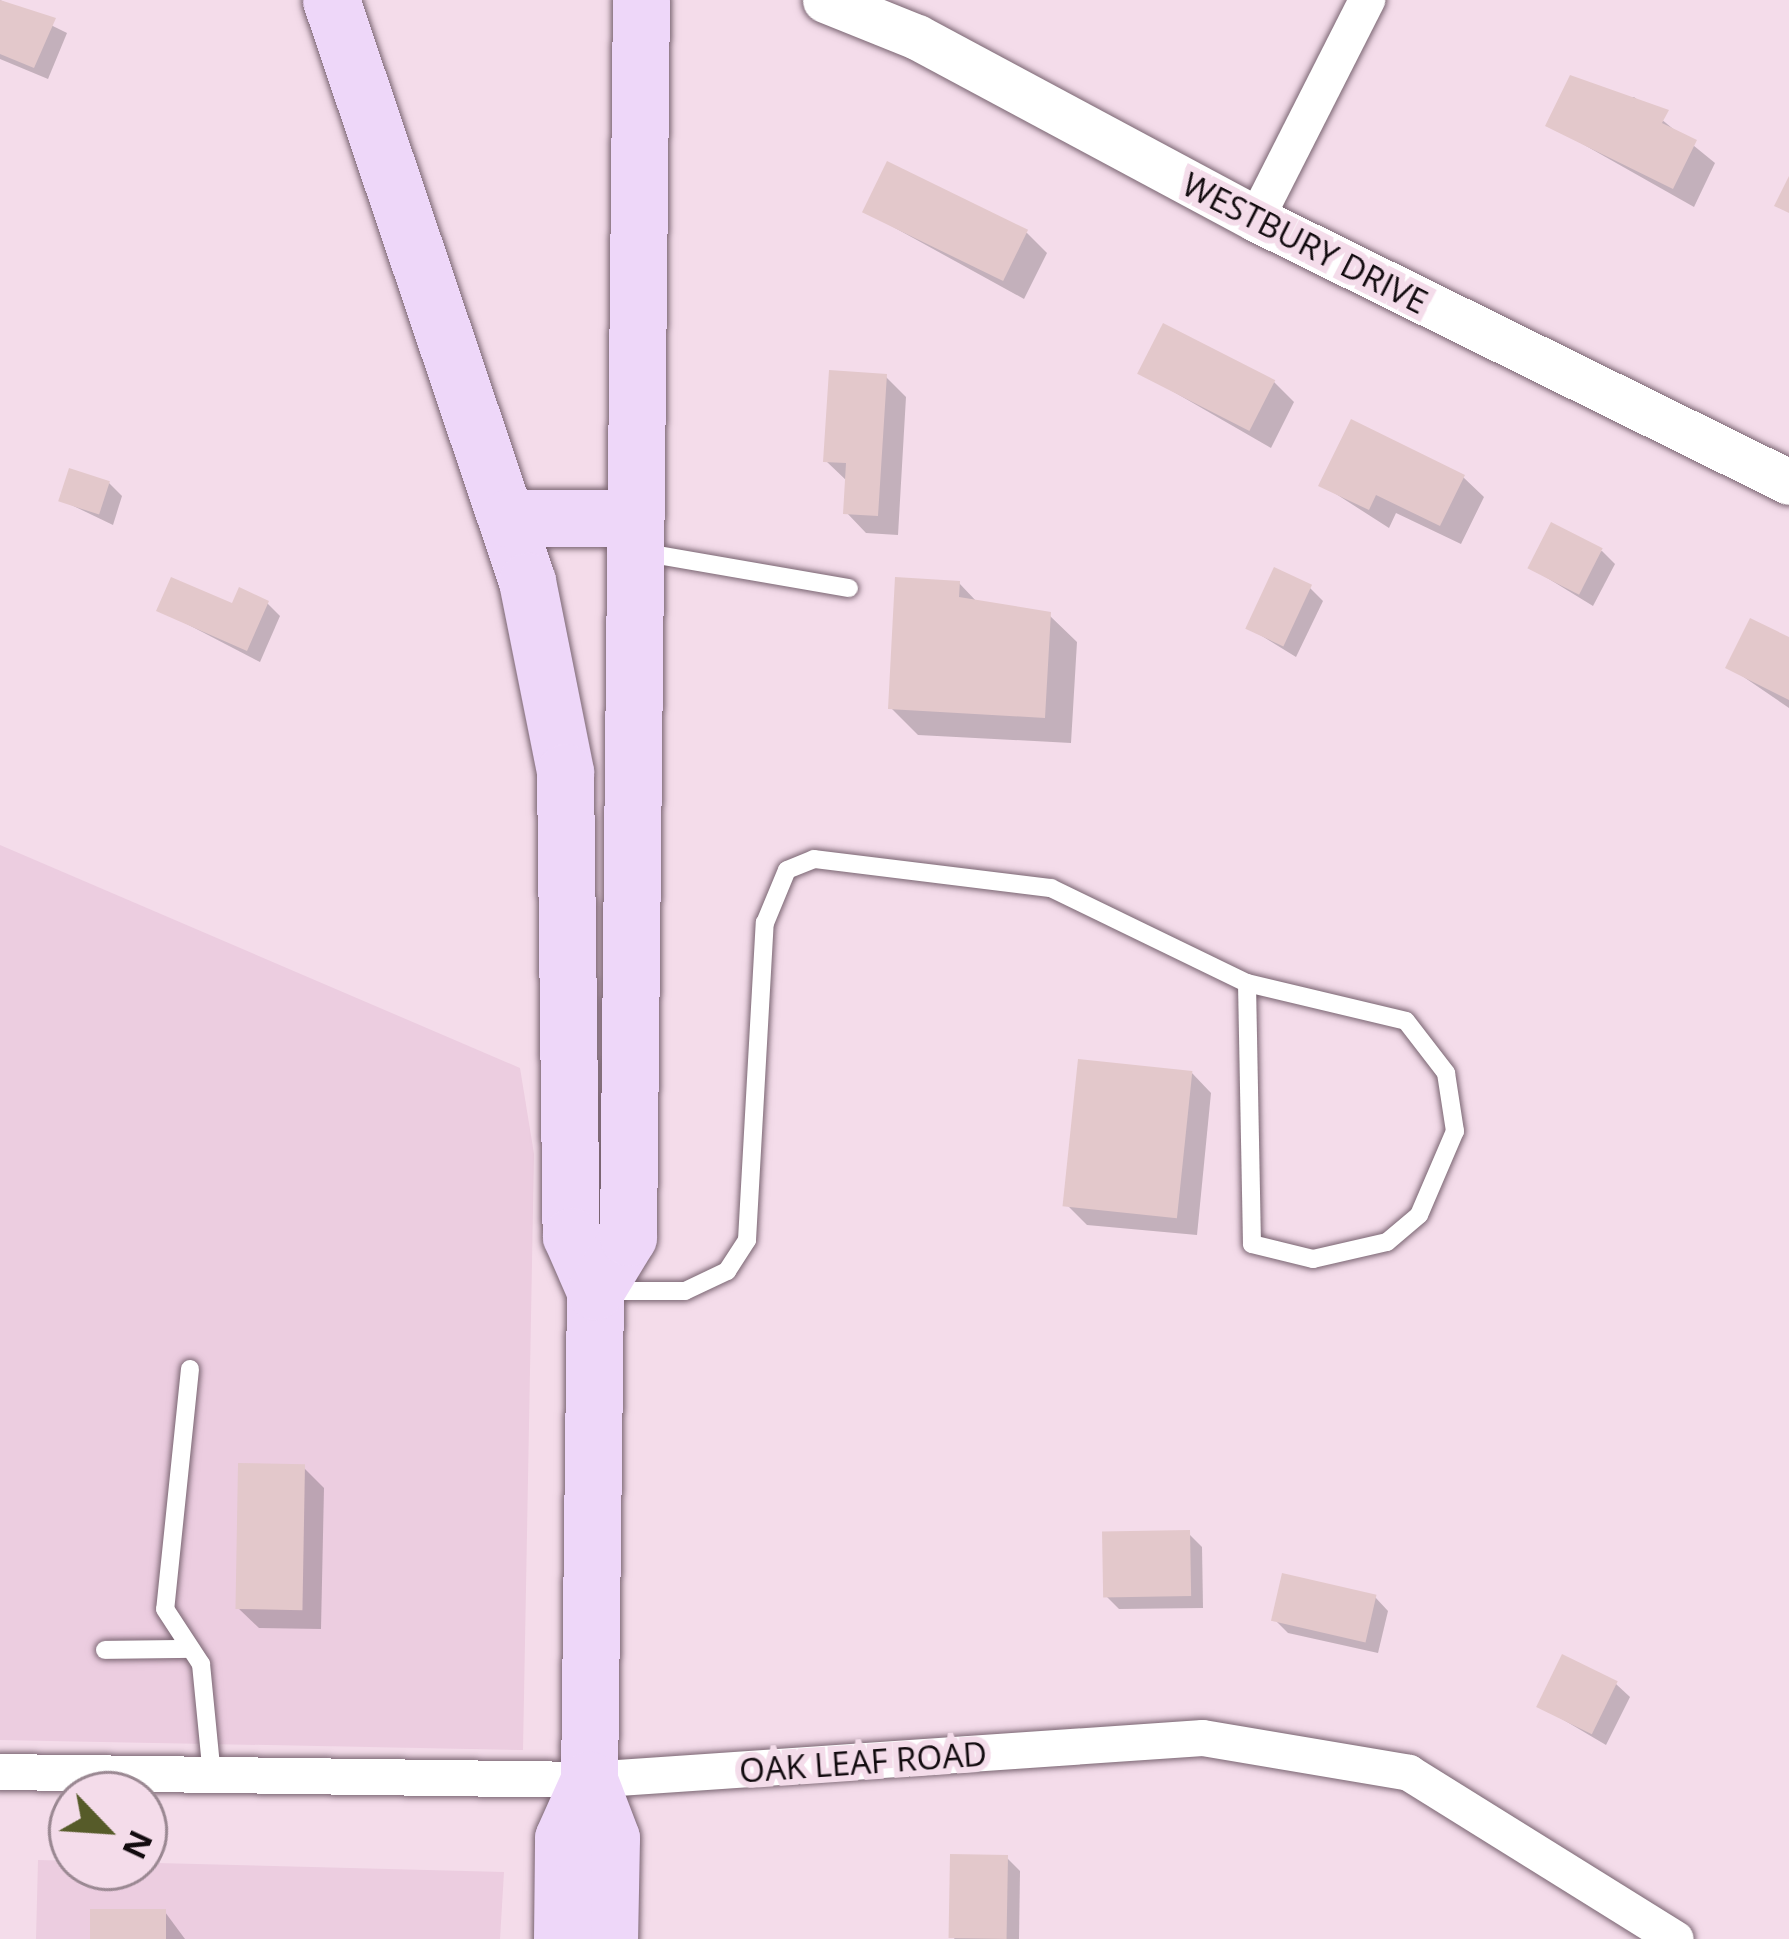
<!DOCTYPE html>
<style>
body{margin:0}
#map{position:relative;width:1789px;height:1939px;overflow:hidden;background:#f4dcea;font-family:"Open Sans",sans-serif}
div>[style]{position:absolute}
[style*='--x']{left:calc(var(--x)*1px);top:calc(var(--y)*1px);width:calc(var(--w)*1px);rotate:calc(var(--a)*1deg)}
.built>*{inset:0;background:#eccde0}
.shadow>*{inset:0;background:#0003}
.building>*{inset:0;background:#e3c8cb;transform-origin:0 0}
.roads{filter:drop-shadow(0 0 3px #796471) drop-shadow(0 0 3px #796471)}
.service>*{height:18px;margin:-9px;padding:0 9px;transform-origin:9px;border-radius:9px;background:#fff}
.minor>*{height:36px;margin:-18px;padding:0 18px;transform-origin:18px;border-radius:18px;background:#fff}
.tertiary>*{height:45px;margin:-22.5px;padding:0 22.5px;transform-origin:22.5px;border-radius:22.5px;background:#fff}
.primary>*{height:57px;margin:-28.5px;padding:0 28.5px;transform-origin:28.5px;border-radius:28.5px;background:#eed7f9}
span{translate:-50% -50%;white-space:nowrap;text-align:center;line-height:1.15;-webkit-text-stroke:12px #f4dcea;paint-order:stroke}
.street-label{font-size:33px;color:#120b0f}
.north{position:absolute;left:48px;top:1771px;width:120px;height:120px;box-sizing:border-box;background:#f4dcea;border:3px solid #9a8892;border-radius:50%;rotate:115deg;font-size:33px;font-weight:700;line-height:48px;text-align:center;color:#120b0f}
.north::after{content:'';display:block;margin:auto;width:42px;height:54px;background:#565b29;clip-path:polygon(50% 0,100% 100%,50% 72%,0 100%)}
</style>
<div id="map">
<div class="built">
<i style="clip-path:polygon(0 845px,520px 1068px,534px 1154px,523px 1750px,0 1740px)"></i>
<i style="clip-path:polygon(38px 1860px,504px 1872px,500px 1939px,36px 1939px)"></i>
</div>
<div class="shadow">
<i style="clip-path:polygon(0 0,67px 33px,48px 79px,0 59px)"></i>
<i style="clip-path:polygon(1634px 97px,1715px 163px,1694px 207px,1549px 125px)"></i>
<i style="clip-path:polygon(866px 212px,1027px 233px,1047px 253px,1024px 299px)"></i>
<i style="clip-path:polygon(1141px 373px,1274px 382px,1294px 402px,1271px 448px)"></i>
<i style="clip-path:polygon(886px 377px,906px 397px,898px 535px,866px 533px,846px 512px,848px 482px,826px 461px)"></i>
<i style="clip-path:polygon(1463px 477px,1484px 497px,1461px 544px,1396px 513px,1389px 528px,1322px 485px)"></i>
<i style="clip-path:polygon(109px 483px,122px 496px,113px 525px,61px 500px)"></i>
<i style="clip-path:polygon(1602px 551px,1615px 564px,1593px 606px,1531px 568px)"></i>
<i style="clip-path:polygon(959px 583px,978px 603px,1049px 615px,1077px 642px,1071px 743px,918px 735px,891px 708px)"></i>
<i style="clip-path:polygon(1310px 588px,1323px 601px,1296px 657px,1249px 628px)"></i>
<i style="clip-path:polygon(267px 603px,280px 616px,260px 662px,160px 610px)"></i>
<i style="clip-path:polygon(1789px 641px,1789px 708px,1729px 667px)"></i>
<i style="clip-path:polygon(1191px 1072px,1211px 1093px,1197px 1235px,1087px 1225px,1067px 1205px)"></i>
<i style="clip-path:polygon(303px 1467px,324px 1488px,321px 1629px,259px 1628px,238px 1608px)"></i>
<i style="clip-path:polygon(1189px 1534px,1202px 1547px,1203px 1608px,1119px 1609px,1106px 1596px)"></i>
<i style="clip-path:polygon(1375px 1597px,1388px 1611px,1378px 1653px,1288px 1633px,1275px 1620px)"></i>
<i style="clip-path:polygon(1616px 1684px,1630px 1697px,1606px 1745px,1540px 1706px)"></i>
<i style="clip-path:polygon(1007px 1858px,1020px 1871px,1019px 1939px,954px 1939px)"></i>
<i style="clip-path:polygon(165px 1912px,185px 1939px,93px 1939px)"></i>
</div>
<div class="building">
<i style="clip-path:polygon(0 0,56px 18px,34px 68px,0 54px)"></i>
<i style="clip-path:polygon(1570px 75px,1669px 110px,1662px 123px,1697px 140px,1673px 189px,1545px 126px)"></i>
<i style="left:887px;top:161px;width:157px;height:57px;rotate:26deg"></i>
<i style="clip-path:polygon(1789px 176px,1789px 213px,1774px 206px)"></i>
<i style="left:1163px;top:323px;width:126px;height:57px;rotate:27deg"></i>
<i style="clip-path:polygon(829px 370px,887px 374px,878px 516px,843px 514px,846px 463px,823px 462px)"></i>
<i style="clip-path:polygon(1351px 419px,1465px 475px,1440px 526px,1376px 495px,1369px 510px,1318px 486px)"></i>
<i style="left:69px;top:468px;width:43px;height:35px;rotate:18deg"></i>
<i style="left:1551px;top:522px;width:58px;height:52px;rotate:27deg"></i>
<i style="left:1274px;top:567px;width:42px;height:68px;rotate:25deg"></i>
<i style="clip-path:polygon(171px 577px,232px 603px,239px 587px,269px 601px,247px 651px,156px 611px)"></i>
<i style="clip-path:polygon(895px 577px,960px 581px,959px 597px,1051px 612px,1045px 718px,888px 709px)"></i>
<i style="clip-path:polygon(1750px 618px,1789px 637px,1789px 700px,1725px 668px)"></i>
<i style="left:1078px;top:1059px;width:115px;height:148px;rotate:6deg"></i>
<i style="left:238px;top:1463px;width:67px;height:146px;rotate:1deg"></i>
<i style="left:1190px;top:1530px;width:66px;height:88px;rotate:89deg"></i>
<i style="left:1282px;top:1573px;width:97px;height:49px;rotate:13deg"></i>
<i style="left:1562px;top:1654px;width:62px;height:59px;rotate:26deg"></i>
<i style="left:950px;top:1854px;width:58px;height:84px;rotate:1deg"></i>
<i style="left:166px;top:1909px;width:30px;height:76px;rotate:90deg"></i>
</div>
<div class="roads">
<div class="service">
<i style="--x:640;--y:552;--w:212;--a:9.8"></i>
<i style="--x:606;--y:1291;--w:79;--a:0"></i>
<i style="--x:685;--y:1291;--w:47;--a:-25.5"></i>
<i style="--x:727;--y:1271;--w:37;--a:-57"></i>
<i style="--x:747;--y:1240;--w:318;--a:-86.8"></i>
<i style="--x:765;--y:923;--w:57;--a:-67.5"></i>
<i style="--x:787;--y:870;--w:29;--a:-22"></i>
<i style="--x:814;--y:859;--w:239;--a:7"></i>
<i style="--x:1051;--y:888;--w:218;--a:25.9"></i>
<i style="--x:1247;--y:983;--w:163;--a:13.4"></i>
<i style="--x:1406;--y:1021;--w:66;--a:52.4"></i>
<i style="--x:1446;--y:1073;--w:59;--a:81.2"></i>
<i style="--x:1455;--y:1131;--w:91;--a:113.2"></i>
<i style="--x:1419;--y:1215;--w:42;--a:139.8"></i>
<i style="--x:1387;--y:1242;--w:76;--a:167.1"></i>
<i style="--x:1313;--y:1259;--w:63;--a:-166.2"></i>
<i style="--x:1252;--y:1244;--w:261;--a:-91.1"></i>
<i style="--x:190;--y:1369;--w:241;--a:95.9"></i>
<i style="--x:165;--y:1609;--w:66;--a:56.8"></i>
<i style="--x:201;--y:1664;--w:113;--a:84.4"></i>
<i style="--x:105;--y:1650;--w:84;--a:-0.7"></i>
</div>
<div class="minor">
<i style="--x:1256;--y:219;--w:246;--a:-63.1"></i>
<i style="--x:0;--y:1772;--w:589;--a:0.78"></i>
<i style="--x:589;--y:1780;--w:615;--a:-3.91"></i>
<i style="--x:1203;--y:1738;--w:209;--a:9.6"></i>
<i style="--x:1409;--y:1773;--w:314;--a:31.9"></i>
</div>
<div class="tertiary">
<i style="--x:825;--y:0;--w:99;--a:21.9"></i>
<i style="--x:917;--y:37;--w:385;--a:28.2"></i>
<i style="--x:1256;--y:219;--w:594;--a:26.26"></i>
</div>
<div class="primary">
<i style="--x:331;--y:0;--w:613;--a:71.36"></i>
<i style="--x:527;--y:581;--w:195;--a:78.7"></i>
<i style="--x:565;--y:772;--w:464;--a:89.3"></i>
<i style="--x:571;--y:1236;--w:60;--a:66.4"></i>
<i style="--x:595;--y:1291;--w:489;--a:90.7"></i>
<i style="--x:589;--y:1780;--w:62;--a:69.2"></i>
<i style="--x:611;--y:1838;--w:101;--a:91.1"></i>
<i style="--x:507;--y:518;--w:128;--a:0"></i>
<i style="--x:595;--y:1291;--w:63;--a:-58.6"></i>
<i style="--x:628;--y:1237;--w:1237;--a:-89.4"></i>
<i style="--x:562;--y:1939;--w:101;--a:-89.4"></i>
<i style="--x:563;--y:1838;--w:64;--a:-65.9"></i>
</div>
</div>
<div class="street-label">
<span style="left:1305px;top:243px;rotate:27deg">WESTBURY DRIVE</span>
<span style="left:863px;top:1762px;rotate:-4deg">OAK LEAF ROAD</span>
</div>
<div class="north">N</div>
</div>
